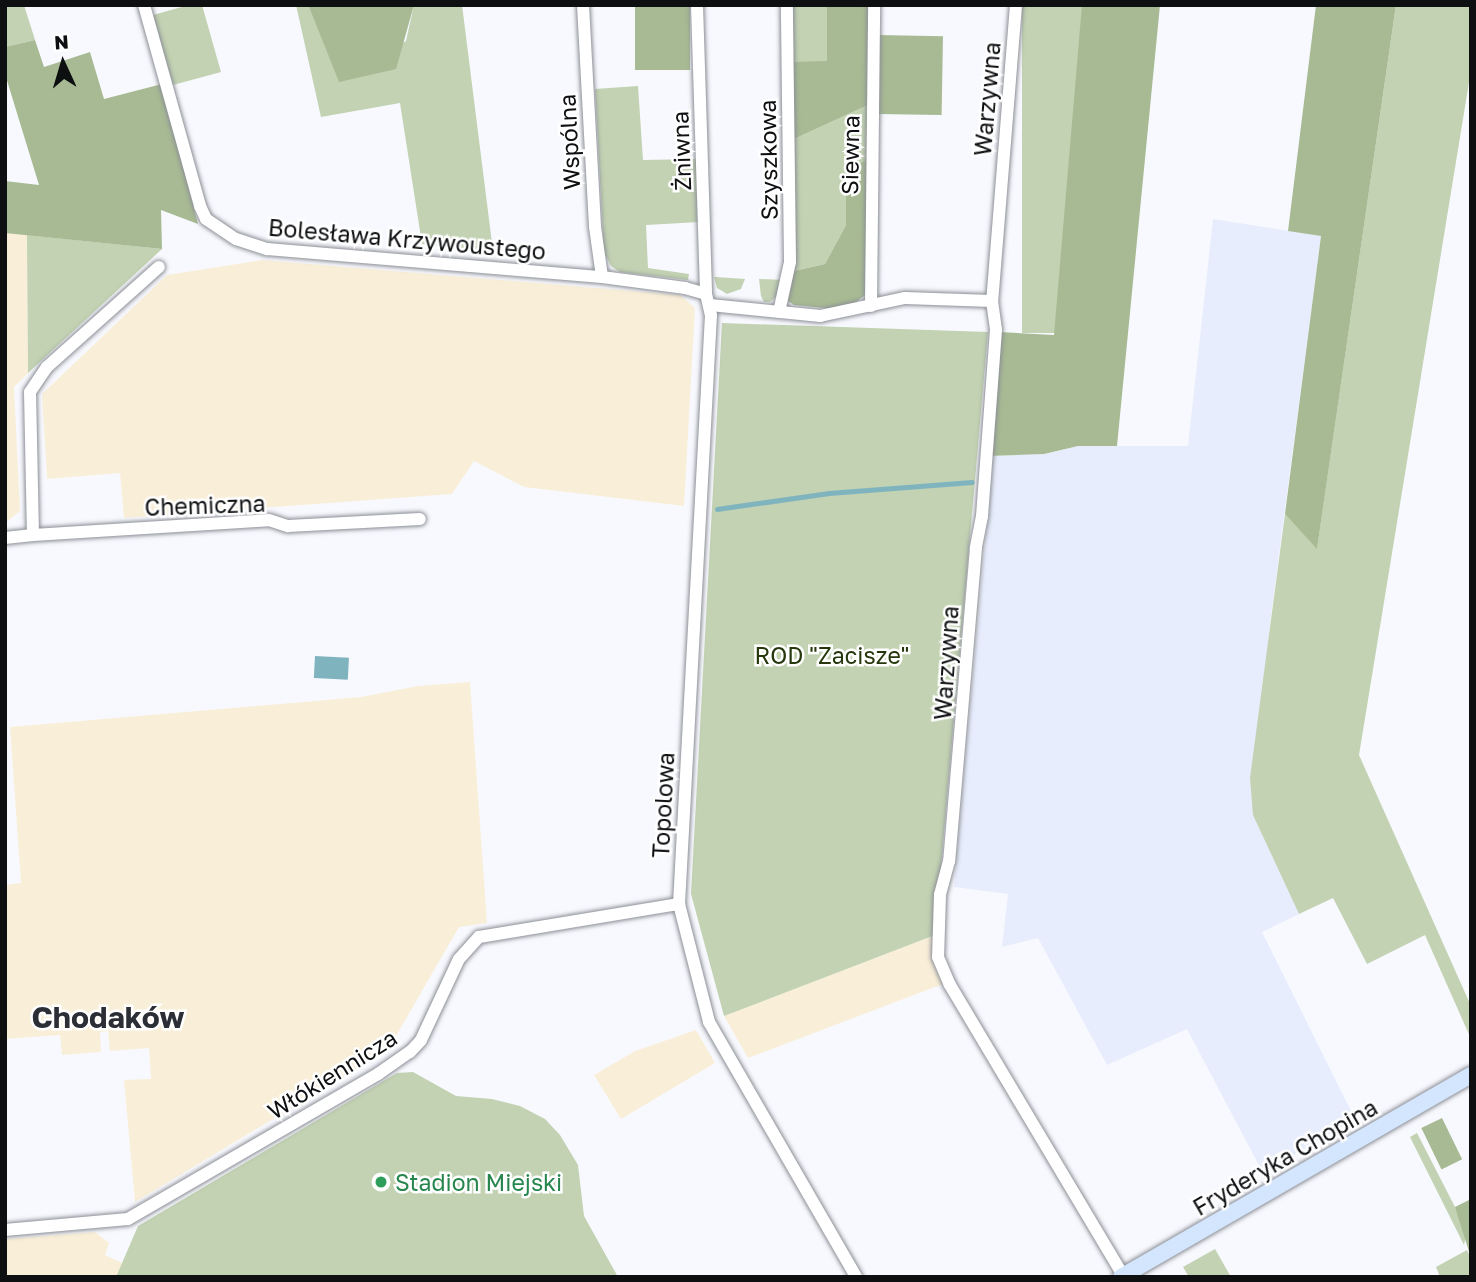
<!DOCTYPE html>
<meta charset="utf-8">
<style>
body{margin:0}
#map{position:relative;width:1476px;height:1282px;overflow:hidden;background:#f8f9fe;font-family:"Golos Text",sans-serif}
div>[style]{position:absolute}
[style*='--x']{left:calc(var(--x)*1px);top:calc(var(--y)*1px);width:calc(var(--w)*1px);rotate:calc(var(--a)*1deg)}
.built>*{inset:0;background:#e7edfc}
.industrial>*{inset:0;background:#f9efd9}
.green>*{inset:0;background:#c2d2b2;transform-origin:0 0}
.forest>*{inset:0;background:#a7ba93;transform-origin:0 0}
.water>*{inset:0;background:#7fb4bf;transform-origin:0 0}
.stream>*{height:4.5px;margin:-2.25px;padding:0 2.25px;transform-origin:2.25px;border-radius:2.25px;background:#7fb4bf}
.roads{filter:drop-shadow(0 0 2px #8c8f96) drop-shadow(0 0 2px #8c8f96)}
.street>*{height:12px;margin:-6px;padding:0 6px;transform-origin:6px;border-radius:6px;background:#fff}
.secondary>*{height:16px;margin:-8px;padding:0 8px;transform-origin:8px;border-radius:8px;background:#d4e6fe}
.dots>*{width:19px;height:19px;translate:-50% -50%;box-sizing:border-box;border:4px solid #fff;border-radius:50%}
span{translate:-50% -50%;white-space:nowrap;text-align:center;line-height:1.15;-webkit-text-stroke:5px #fff;paint-order:stroke}
.street-label{font-size:23px;color:#0e0f11}
.park-label{font-size:23px;color:#25370b}
.leisure-label{font-size:23px;color:#27864d}
.left{translate:0 -50%;text-align:left}
.district-label{font-size:30px;color:#2c2e35;font-weight:700}
.frame{position:absolute;inset:0;border:7px solid #0e0f11;pointer-events:none}
.north{position:absolute;left:28px;top:28px;width:70px;height:70px;-webkit-text-stroke:5px #fff;paint-order:stroke;rotate:356deg;font-size:19px;font-weight:700;line-height:28px;text-align:center;color:#0e0f11}
.north::after{content:'';display:block;margin:auto;width:24px;height:32px;background:#0e0f11;clip-path:polygon(50% 0,100% 100%,50% 72%,0 100%)}
</style>
<div id="map">
<div class="built">
<i style="clip-path:polygon(1213px 219px,1321px 236px,1270px 623px,1253px 815px,1299px 914px,1262px 932px,1355px 1119px,1263px 1173px,1187px 1029px,1107px 1065px,1038px 938px,1002px 947px,1008px 894px,954px 887px,993px 456px,1044px 454px,1078px 446px,1188px 446px)"></i>
</div>
<div class="industrial">
<i style="clip-path:polygon(5px 233px,27px 235px,28px 373px,14px 387px,20px 511px,5px 523px)"></i>
<i style="clip-path:polygon(262px 260px,680px 295px,695px 308px,684px 506px,524px 487px,474px 461px,452px 494px,124px 518px,120px 473px,47px 479px,42px 394px,167px 275px)"></i>
<i style="clip-path:polygon(470px 682px,487px 923px,459px 927px,388px 1050px,135px 1202px,124px 1080px,151px 1079px,149px 1048px,110px 1051px,108px 1031px,100px 1032px,101px 1052px,62px 1055px,60px 1035px,5px 1039px,5px 885px,21px 883px,10px 727px,361px 697px,418px 686px)"></i>
<i style="clip-path:polygon(935px 935px,933px 962px,943px 984px,748px 1058px,724px 1016px)"></i>
<i style="clip-path:polygon(696px 1030px,715px 1063px,621px 1119px,594px 1075px,635px 1051px)"></i>
<i style="clip-path:polygon(95px 1232px,109px 1243px,105px 1255px,122px 1263px,116px 1277px,5px 1277px,5px 1239px)"></i>
</div>
<div class="green">
<i style="clip-path:polygon(5px 5px,24px 5px,35px 40px,5px 47px)"></i>
<i style="clip-path:polygon(189px 5px,202px 5px,221px 72px,173px 85px,153px 15px)"></i>
<i style="clip-path:polygon(296px 5px,308px 5px,339px 81px,406px 41px,414px 5px,462px 5px,493px 251px,422px 244px,400px 103px,321px 117px)"></i>
<i style="left:792px;top:5px;width:35px;height:57px"></i>
<i style="left:1022px;top:5px;width:60px;height:328px"></i>
<i style="clip-path:polygon(1396px 5px,1471px 5px,1471px 70px,1359px 755px,1471px 1006px,1471px 1039px,1425px 935px,1367px 964px,1333px 898px,1299px 914px,1253px 815px,1250px 778px,1285px 514px,1317px 548px)"></i>
<i style="clip-path:polygon(638px 86px,643px 160px,696px 159px,699px 222px,646px 225px,648px 268px,689px 274px,688px 280px,620px 272px,611px 266px,604px 252px,595px 89px)"></i>
<i style="clip-path:polygon(868px 105px,869px 158px,855px 166px,846px 191px,846px 225px,825px 264px,794px 271px,794px 139px)"></i>
<i style="clip-path:polygon(27px 235px,162px 249px,28px 373px)"></i>
<i style="clip-path:polygon(714px 277px,716px 277px,745px 279px,741px 289px,727px 294px,717px 288px)"></i>
<i style="clip-path:polygon(759px 279px,784px 280px,777px 296px,770px 302px,764px 302px,761px 296px)"></i>
<i style="clip-path:polygon(722px 323px,988px 332px,935px 935px,724px 1016px,691px 894px)"></i>
<i style="clip-path:polygon(413px 1072px,456px 1096px,492px 1099px,520px 1106px,545px 1119px,560px 1135px,578px 1165px,584px 1216px,618px 1277px,116px 1277px,138px 1226px,397px 1073px)"></i>
<i style="clip-path:polygon(1417px 1133px,1455px 1207px,1466px 1235px,1464px 1245px,1410px 1137px)"></i>
<i style="clip-path:polygon(1215px 1249px,1231px 1277px,1189px 1277px,1183px 1267px)"></i>
<i style="clip-path:polygon(1467px 1250px,1471px 1258px,1471px 1277px,1440px 1277px,1436px 1267px)"></i>
</div>
<div class="forest">
<i style="clip-path:polygon(308px 5px,414px 5px,396px 69px,339px 82px)"></i>
<i style="left:635px;top:5px;width:55px;height:65px"></i>
<i style="clip-path:polygon(827px 5px,871px 5px,868px 105px,794px 139px,793px 62px,827px 61px)"></i>
<i style="clip-path:polygon(1082px 5px,1160px 5px,1117px 446px,1078px 446px,1044px 454px,988px 456px,999px 332px,1054px 335px)"></i>
<i style="clip-path:polygon(1316px 5px,1396px 5px,1317px 549px,1285px 514px,1321px 236px,1288px 231px)"></i>
<i style="left:878px;top:35px;width:65px;height:79px;rotate:1deg"></i>
<i style="clip-path:polygon(35px 40px,44px 67px,90px 52px,104px 99px,162px 84px,198px 224px,161px 210px,162px 249px,5px 233px,5px 181px,39px 185px,5px 74px,5px 47px)"></i>
<i style="clip-path:polygon(869px 158px,865px 295px,855px 303px,834px 309px,794px 305px,788px 301px,794px 271px,825px 264px,846px 225px,846px 191px,855px 166px)"></i>
<i style="left:1442px;top:1118px;width:46px;height:23px;rotate:64deg"></i>
<i style="clip-path:polygon(1471px 1199px,1471px 1258px,1455px 1207px)"></i>
</div>
<div class="water">
<i style="left:315px;top:656px;width:34px;height:22px;rotate:3deg"></i>
</div>
<div class="stream">
<i style="--x:717;--y:509;--w:113;--a:-8.1"></i>
<i style="--x:829;--y:493;--w:143;--a:-4.4"></i>
</div>
<div class="roads">
<div class="street">
<i style="--x:144;--y:5;--w:209;--a:74.4"></i>
<i style="--x:200;--y:206;--w:14;--a:65"></i>
<i style="--x:206;--y:219;--w:36;--a:34"></i>
<i style="--x:236;--y:239;--w:33;--a:18"></i>
<i style="--x:267;--y:249;--w:336;--a:4.8"></i>
<i style="--x:602;--y:277;--w:84;--a:7.5"></i>
<i style="--x:685;--y:288;--w:22;--a:16"></i>
<i style="--x:583;--y:5;--w:222;--a:86.9"></i>
<i style="--x:595;--y:227;--w:50;--a:82"></i>
<i style="--x:697;--y:5;--w:289;--a:88.2"></i>
<i style="--x:706;--y:294;--w:22;--a:77"></i>
<i style="--x:711;--y:315;--w:590;--a:93.11"></i>
<i style="--x:679;--y:904;--w:122;--a:75.7"></i>
<i style="--x:709;--y:1022;--w:294;--a:60"></i>
<i style="--x:1016;--y:5;--w:297;--a:94.6"></i>
<i style="--x:992;--y:301;--w:29;--a:82"></i>
<i style="--x:996;--y:330;--w:187;--a:94.3"></i>
<i style="--x:982;--y:516;--w:33;--a:101"></i>
<i style="--x:976;--y:548;--w:314;--a:94.9"></i>
<i style="--x:949;--y:861;--w:35;--a:105"></i>
<i style="--x:940;--y:895;--w:62;--a:91.8"></i>
<i style="--x:938;--y:957;--w:30;--a:67"></i>
<i style="--x:950;--y:985;--w:338;--a:59.2"></i>
<i style="--x:710;--y:305;--w:111;--a:5.7"></i>
<i style="--x:820;--y:316;--w:87;--a:-12"></i>
<i style="--x:905;--y:298;--w:87;--a:2"></i>
<i style="--x:871;--y:306;--w:301;--a:-89.4"></i>
<i style="--x:779;--y:312;--w:51;--a:-77.6"></i>
<i style="--x:790;--y:262;--w:257;--a:-90.7"></i>
<i style="--x:33;--y:535;--w:236;--a:-3.6"></i>
<i style="--x:269;--y:520;--w:20;--a:18"></i>
<i style="--x:288;--y:526;--w:132;--a:-3"></i>
<i style="--x:5;--y:538;--w:28;--a:-6"></i>
<i style="--x:33;--y:535;--w:143;--a:-91.2"></i>
<i style="--x:30;--y:392;--w:30;--a:-56"></i>
<i style="--x:47;--y:367;--w:150;--a:-41.8"></i>
<i style="--x:5;--y:1230;--w:123;--a:-5.1"></i>
<i style="--x:128;--y:1219;--w:289;--a:-30.1"></i>
<i style="--x:378;--y:1074;--w:39;--a:-35"></i>
<i style="--x:410;--y:1052;--w:16;--a:-47"></i>
<i style="--x:421;--y:1040;--w:89;--a:-64.9"></i>
<i style="--x:459;--y:959;--w:30;--a:-48"></i>
<i style="--x:479;--y:937;--w:203;--a:-9.4"></i>
</div>
<div class="secondary">
<i style="--x:1121;--y:1277;--w:404;--a:-30"></i>
</div>
</div>
<div class="dots">
<i style="left:381px;top:1182px;background:#2e9e5b"></i>
</div>
<div class="street-label">
<span style="left:987px;top:99px;rotate:-85deg">Warzywna</span>
<span style="left:569px;top:142px;rotate:-93deg">Wspólna</span>
<span style="left:681px;top:151px;rotate:-92deg">Żniwna</span>
<span style="left:850px;top:155px;rotate:-89deg">Siewna</span>
<span style="left:768px;top:160px;rotate:-91deg">Szyszkowa</span>
<span style="left:407px;top:239px;rotate:5deg">Bolesława Krzywoustego</span>
<span style="left:205px;top:505px;rotate:-2deg">Chemiczna</span>
<span style="left:946px;top:663px;rotate:-86deg">Warzywna</span>
<span style="left:663px;top:805px;rotate:-87deg">Topolowa</span>
<span style="left:332px;top:1074px;rotate:-32deg">Włókiennicza</span>
<span style="left:1285px;top:1157px;rotate:-30deg">Fryderyka Chopina</span>
</div>
<div class="park-label">
<span style="left:832px;top:655px">ROD "Zacisze"</span>
</div>
<div class="leisure-label">
<span class="left" style="left:395px;top:1182px">Stadion Miejski</span>
</div>
<div class="district-label">
<span style="left:108px;top:1017px">Chodaków</span>
</div>
<div class="frame"></div>
<div class="north">N</div>
</div>
